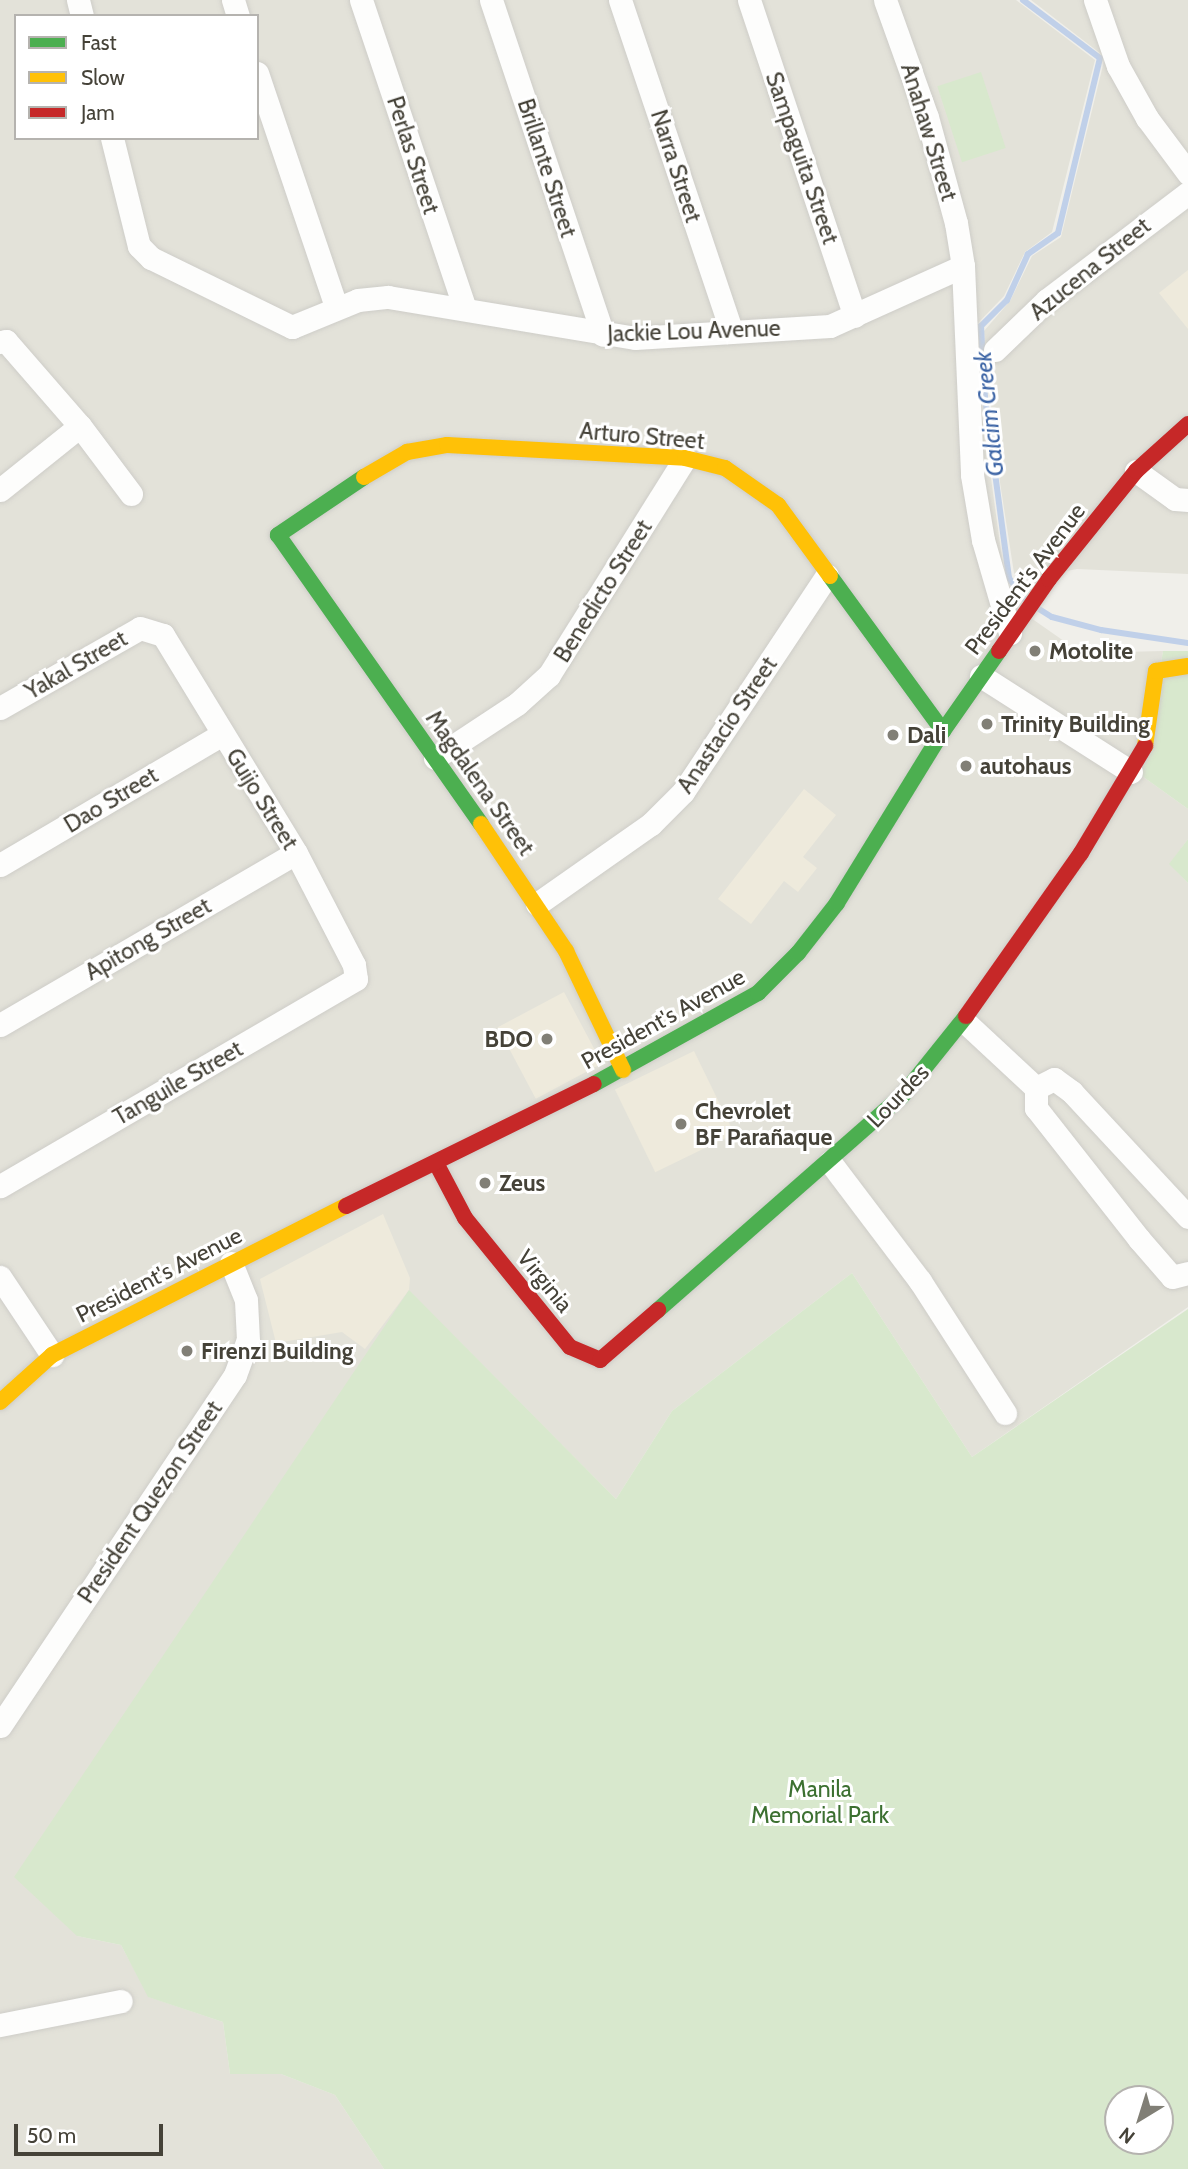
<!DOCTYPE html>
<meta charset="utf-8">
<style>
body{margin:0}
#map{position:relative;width:1188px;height:2169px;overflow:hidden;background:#f0efea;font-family:Cabin,sans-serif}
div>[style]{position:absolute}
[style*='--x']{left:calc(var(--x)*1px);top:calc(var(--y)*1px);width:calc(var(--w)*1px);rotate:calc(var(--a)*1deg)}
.residential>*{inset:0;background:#e3e2d9}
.commercial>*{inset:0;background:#eeeadc;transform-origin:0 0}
.green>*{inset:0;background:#d8e8cd;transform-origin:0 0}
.stream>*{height:6px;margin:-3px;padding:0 3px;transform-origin:3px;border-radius:3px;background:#c0d0e9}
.roads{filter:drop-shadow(0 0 2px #cecdc8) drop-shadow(0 0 2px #cecdc8)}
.street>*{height:23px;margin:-11.5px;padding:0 11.5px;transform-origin:11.5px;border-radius:11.5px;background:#fdfdfc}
.fast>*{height:16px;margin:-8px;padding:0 8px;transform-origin:8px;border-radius:8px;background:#4caf50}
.slow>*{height:16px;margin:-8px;padding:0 8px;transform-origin:8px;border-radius:8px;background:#ffc107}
.jam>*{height:16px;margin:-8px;padding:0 8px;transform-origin:8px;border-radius:8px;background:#c62828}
.dots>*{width:19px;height:19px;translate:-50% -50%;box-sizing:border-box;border:4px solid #fff;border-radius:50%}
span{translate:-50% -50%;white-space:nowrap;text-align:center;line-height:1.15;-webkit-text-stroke:6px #fff;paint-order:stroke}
.street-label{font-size:23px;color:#454238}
.poi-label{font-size:23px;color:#454238;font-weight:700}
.left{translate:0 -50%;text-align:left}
.right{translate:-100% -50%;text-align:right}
.park-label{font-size:23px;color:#3c7031}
.water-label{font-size:24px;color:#3c64a5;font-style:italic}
.legend{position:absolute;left:14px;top:14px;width:245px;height:126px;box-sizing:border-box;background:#fff;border:2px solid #b5b3af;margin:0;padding:9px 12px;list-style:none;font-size:21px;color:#454238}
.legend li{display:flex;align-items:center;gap:14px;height:35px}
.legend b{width:35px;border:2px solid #b5b3af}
.north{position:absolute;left:1104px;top:2085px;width:70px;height:70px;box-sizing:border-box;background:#fff;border:2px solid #b5b3af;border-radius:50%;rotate:218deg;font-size:19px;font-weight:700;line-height:28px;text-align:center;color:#454238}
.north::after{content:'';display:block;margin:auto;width:24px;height:32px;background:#817f76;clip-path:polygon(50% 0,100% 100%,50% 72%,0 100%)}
.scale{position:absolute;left:14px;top:2124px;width:149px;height:32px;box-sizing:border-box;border:4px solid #454238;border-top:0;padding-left:9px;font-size:21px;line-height:24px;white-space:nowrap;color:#454238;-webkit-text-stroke:5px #fff;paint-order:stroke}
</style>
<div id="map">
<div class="residential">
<i style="clip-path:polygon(evenodd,0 0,1016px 0,1095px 60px,1052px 232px,1025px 252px,1004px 296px,978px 323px,980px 398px,1008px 602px,1081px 653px,1163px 651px,1142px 776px,1188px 809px,1188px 839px,1170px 864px,1188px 883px,1188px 1307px,972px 1457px,852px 1273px,672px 1411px,616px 1499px,409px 1291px,77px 1936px,121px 1945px,149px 1997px,223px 2022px,230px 2074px,281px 2074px,335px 2095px,384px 2169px,0 2169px,0 0,16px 16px,257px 16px,257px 138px,16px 138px,16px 16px)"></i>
<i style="clip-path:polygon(1031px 0,1188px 0,1188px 574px,1077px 569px,1019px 580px,1014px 573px,995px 450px,984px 331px,1010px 301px,1032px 256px,1061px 237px,1105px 57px)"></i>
</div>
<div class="commercial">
<i style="clip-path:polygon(1188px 270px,1188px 329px,1159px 293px)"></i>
<i style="clip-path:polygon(804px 789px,836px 815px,803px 857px,817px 868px,798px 892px,784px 881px,751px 924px,718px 899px)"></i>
<i style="left:564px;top:992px;width:81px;height:75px;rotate:62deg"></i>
<i style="left:694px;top:1051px;width:92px;height:88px;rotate:64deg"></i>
<i style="clip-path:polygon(383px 1214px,410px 1278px,409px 1290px,365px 1349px,342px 1332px,276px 1343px,260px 1279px)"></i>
</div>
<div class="green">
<i style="left:981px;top:72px;width:80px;height:46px;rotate:72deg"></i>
<i style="clip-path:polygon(1163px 651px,1188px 651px,1188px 809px,1142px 776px)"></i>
<i style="clip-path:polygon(1188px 839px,1188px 883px,1169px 864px)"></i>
<i style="clip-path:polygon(evenodd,852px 1273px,972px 1457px,1188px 1309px,1188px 2169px,384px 2169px,335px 2095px,281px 2074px,230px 2074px,223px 2022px,148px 1997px,121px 1945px,77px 1936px,14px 1877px,409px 1290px,616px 1499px,672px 1411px,852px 1273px,1160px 2099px,1160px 2141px,1118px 2141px,1118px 2099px,1160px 2099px)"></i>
</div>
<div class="stream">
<i style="--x:1023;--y:0;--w:96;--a:37"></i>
<i style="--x:1100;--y:58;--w:180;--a:103.5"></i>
<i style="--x:1058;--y:233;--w:37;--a:145"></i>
<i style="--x:1028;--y:254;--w:51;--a:114.5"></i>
<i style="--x:1007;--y:300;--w:37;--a:135"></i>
<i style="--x:981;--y:326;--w:72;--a:86.8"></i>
<i style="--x:985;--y:398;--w:182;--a:82.4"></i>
<i style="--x:1009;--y:578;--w:26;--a:54"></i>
<i style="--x:1039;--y:609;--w:15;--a:32"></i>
<i style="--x:1052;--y:617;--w:51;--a:14.9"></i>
<i style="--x:1101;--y:630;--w:88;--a:8.5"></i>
</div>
<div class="roads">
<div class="street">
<i style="--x:78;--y:0;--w:16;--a:76"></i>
<i style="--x:233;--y:0;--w:17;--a:73"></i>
<i style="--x:361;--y:0;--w:326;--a:71.4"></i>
<i style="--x:491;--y:0;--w:353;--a:71.5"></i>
<i style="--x:620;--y:0;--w:350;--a:71.4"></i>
<i style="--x:749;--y:0;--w:333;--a:71.5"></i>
<i style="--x:885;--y:0;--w:124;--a:70.3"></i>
<i style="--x:927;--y:117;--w:110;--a:74.7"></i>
<i style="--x:956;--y:223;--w:44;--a:80.8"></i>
<i style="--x:963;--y:266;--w:209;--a:87.5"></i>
<i style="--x:972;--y:475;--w:66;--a:80.4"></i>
<i style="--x:983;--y:540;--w:97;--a:73.8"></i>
<i style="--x:1095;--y:0;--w:70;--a:70.8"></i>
<i style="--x:1118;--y:66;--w:60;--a:60.9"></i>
<i style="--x:1147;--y:118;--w:69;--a:53.3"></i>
<i style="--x:257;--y:73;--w:247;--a:71.3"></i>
<i style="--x:112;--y:138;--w:111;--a:76"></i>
<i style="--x:139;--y:246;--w:17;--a:45"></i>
<i style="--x:151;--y:258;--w:157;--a:26.1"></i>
<i style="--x:292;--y:327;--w:71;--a:-22.2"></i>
<i style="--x:358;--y:300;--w:30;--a:-6"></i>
<i style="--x:388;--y:297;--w:250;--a:9.4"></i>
<i style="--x:635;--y:338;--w:195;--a:-3.5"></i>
<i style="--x:830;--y:326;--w:146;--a:-24.3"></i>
<i style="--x:0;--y:342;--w:6;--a:-9"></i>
<i style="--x:6;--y:341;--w:113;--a:49"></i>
<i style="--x:80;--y:426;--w:85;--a:53.1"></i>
<i style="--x:995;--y:350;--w:72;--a:-43.9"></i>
<i style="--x:1047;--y:300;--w:177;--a:-37.2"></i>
<i style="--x:1136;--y:471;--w:48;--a:35.7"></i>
<i style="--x:1175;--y:499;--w:13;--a:4"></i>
<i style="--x:0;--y:490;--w:102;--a:-38.7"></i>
<i style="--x:981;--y:676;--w:178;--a:32.6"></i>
<i style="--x:0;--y:708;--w:161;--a:-29.7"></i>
<i style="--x:140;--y:628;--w:24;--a:17"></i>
<i style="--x:163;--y:635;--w:255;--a:58.6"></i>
<i style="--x:296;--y:853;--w:126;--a:62.6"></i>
<i style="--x:354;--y:965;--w:14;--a:82"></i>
<i style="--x:356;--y:979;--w:412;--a:149.8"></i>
<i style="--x:435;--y:758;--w:98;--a:-33.4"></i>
<i style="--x:517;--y:704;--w:43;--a:-42.2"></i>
<i style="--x:549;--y:675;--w:256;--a:-57.9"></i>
<i style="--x:0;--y:865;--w:258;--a:-30.5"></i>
<i style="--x:537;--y:904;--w:139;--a:-35.1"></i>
<i style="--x:651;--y:824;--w:45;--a:-45"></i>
<i style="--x:683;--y:792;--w:260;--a:-56.4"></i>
<i style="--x:965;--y:1022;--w:97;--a:42.9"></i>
<i style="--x:0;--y:1025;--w:342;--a:-30.2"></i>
<i style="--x:830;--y:1162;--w:149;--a:52.9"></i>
<i style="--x:920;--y:1281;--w:157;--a:57.2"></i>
<i style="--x:1188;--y:1217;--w:171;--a:-132.9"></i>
<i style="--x:1072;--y:1092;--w:22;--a:-144"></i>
<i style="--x:1054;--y:1079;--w:20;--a:153"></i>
<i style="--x:1036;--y:1088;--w:20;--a:90"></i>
<i style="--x:1036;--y:1108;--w:167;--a:51.8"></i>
<i style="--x:1139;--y:1239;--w:50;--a:49"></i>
<i style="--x:1172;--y:1277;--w:16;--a:-14"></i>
<i style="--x:0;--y:1277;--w:94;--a:56.3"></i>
<i style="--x:0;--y:1726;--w:422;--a:-56.2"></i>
<i style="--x:235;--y:1375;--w:37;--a:-70"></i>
<i style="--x:248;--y:1340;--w:40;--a:-92.9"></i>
<i style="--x:246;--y:1300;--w:40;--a:-112"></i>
<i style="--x:0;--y:2025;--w:123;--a:-11.2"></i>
</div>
<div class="fast">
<i style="--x:364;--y:477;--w:104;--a:146"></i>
<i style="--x:278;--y:535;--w:353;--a:54.9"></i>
<i style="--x:830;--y:576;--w:192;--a:53.9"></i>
<i style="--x:594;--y:1084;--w:188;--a:-29"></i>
<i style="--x:758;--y:993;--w:57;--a:-45"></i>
<i style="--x:798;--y:953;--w:63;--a:-52"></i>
<i style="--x:837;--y:903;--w:202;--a:-58.4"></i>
<i style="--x:943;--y:731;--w:98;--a:-55"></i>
<i style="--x:658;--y:1310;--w:325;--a:-41.3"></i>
<i style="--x:902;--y:1096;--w:102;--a:-51.3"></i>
</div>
<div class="slow">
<i style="--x:364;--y:477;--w:50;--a:-30.2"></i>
<i style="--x:407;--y:452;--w:41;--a:-9.9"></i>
<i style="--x:447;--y:445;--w:238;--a:3.1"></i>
<i style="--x:685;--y:458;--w:41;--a:14"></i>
<i style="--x:725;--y:468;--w:65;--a:34.9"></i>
<i style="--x:778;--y:505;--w:88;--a:53.8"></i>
<i style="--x:1145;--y:746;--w:76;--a:-81.7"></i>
<i style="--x:1156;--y:671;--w:32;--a:-9"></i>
<i style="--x:481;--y:824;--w:153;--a:56.2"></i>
<i style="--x:566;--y:951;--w:132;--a:64.4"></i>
<i style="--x:0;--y:1402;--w:70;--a:-42.1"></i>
<i style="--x:52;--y:1355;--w:330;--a:-26.9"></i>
</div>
<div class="jam">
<i style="--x:999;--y:651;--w:88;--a:-55.2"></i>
<i style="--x:1049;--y:579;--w:139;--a:-51.1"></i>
<i style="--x:1136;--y:471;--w:70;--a:-42.1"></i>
<i style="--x:966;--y:1016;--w:199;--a:-54.8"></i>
<i style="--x:1081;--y:853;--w:125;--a:-59.1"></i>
<i style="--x:436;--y:1163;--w:62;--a:62.2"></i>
<i style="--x:465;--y:1218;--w:166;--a:50.9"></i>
<i style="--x:570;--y:1347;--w:33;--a:23"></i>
<i style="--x:600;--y:1360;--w:77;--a:-40.8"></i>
<i style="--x:346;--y:1206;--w:276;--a:-26.2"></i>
</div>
</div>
<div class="dots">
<i style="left:1035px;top:651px;background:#817f76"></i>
<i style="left:987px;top:724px;background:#817f76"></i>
<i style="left:893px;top:735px;background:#817f76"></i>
<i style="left:966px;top:766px;background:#817f76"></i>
<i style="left:547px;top:1039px;background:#817f76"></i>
<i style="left:681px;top:1124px;background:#817f76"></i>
<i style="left:485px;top:1183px;background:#817f76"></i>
<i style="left:187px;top:1351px;background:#817f76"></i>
</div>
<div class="street-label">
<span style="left:929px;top:132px;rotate:73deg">Anahaw Street</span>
<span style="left:413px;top:155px;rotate:72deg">Perlas Street</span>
<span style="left:802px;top:158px;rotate:71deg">Sampaguita Street</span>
<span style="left:676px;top:166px;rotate:72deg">Narra Street</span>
<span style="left:547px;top:168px;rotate:72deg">Brillante Street</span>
<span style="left:1090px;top:269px;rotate:-39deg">Azucena Street</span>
<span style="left:694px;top:331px;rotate:-2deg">Jackie Lou Avenue</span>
<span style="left:642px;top:436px;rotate:5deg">Arturo Street</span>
<span style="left:1025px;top:579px;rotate:-53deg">President's Avenue</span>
<span style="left:603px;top:591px;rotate:-58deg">Benedicto Street</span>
<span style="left:76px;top:665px;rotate:-30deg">Yakal Street</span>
<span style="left:727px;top:725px;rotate:-56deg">Anastacio Street</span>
<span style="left:480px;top:783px;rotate:55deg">Magdalena Street</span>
<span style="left:262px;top:799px;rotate:58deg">Guijo Street</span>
<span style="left:111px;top:800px;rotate:-31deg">Dao Street</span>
<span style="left:148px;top:939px;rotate:-30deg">Apitong Street</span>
<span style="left:663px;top:1019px;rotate:-29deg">President's Avenue</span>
<span style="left:178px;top:1083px;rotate:-30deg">Tanguile Street</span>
<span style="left:898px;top:1096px;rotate:-46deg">Lourdes</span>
<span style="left:159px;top:1275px;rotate:-27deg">President's Avenue</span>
<span style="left:545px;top:1281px;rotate:51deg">Virginia</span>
<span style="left:150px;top:1502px;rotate:-56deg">President Quezon Street</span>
</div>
<div class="poi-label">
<span class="left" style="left:1049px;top:651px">Motolite</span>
<span class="left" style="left:1001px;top:724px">Trinity Building</span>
<span class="left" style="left:907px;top:735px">Dali</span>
<span class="left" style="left:980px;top:766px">autohaus</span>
<span class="right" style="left:533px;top:1039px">BDO</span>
<span class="left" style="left:695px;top:1124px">Chevrolet<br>BF Parañaque</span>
<span class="left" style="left:499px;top:1183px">Zeus</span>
<span class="left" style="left:201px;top:1351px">Firenzi Building</span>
</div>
<div class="park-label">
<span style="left:820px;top:1802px">Manila<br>Memorial Park</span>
</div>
<div class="water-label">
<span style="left:989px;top:414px;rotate:-96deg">Galcim Creek</span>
</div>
<ul class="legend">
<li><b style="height:9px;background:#4caf50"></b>Fast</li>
<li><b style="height:9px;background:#ffc107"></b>Slow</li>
<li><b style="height:9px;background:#c62828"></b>Jam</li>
</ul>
<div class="north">N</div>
<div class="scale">50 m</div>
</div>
